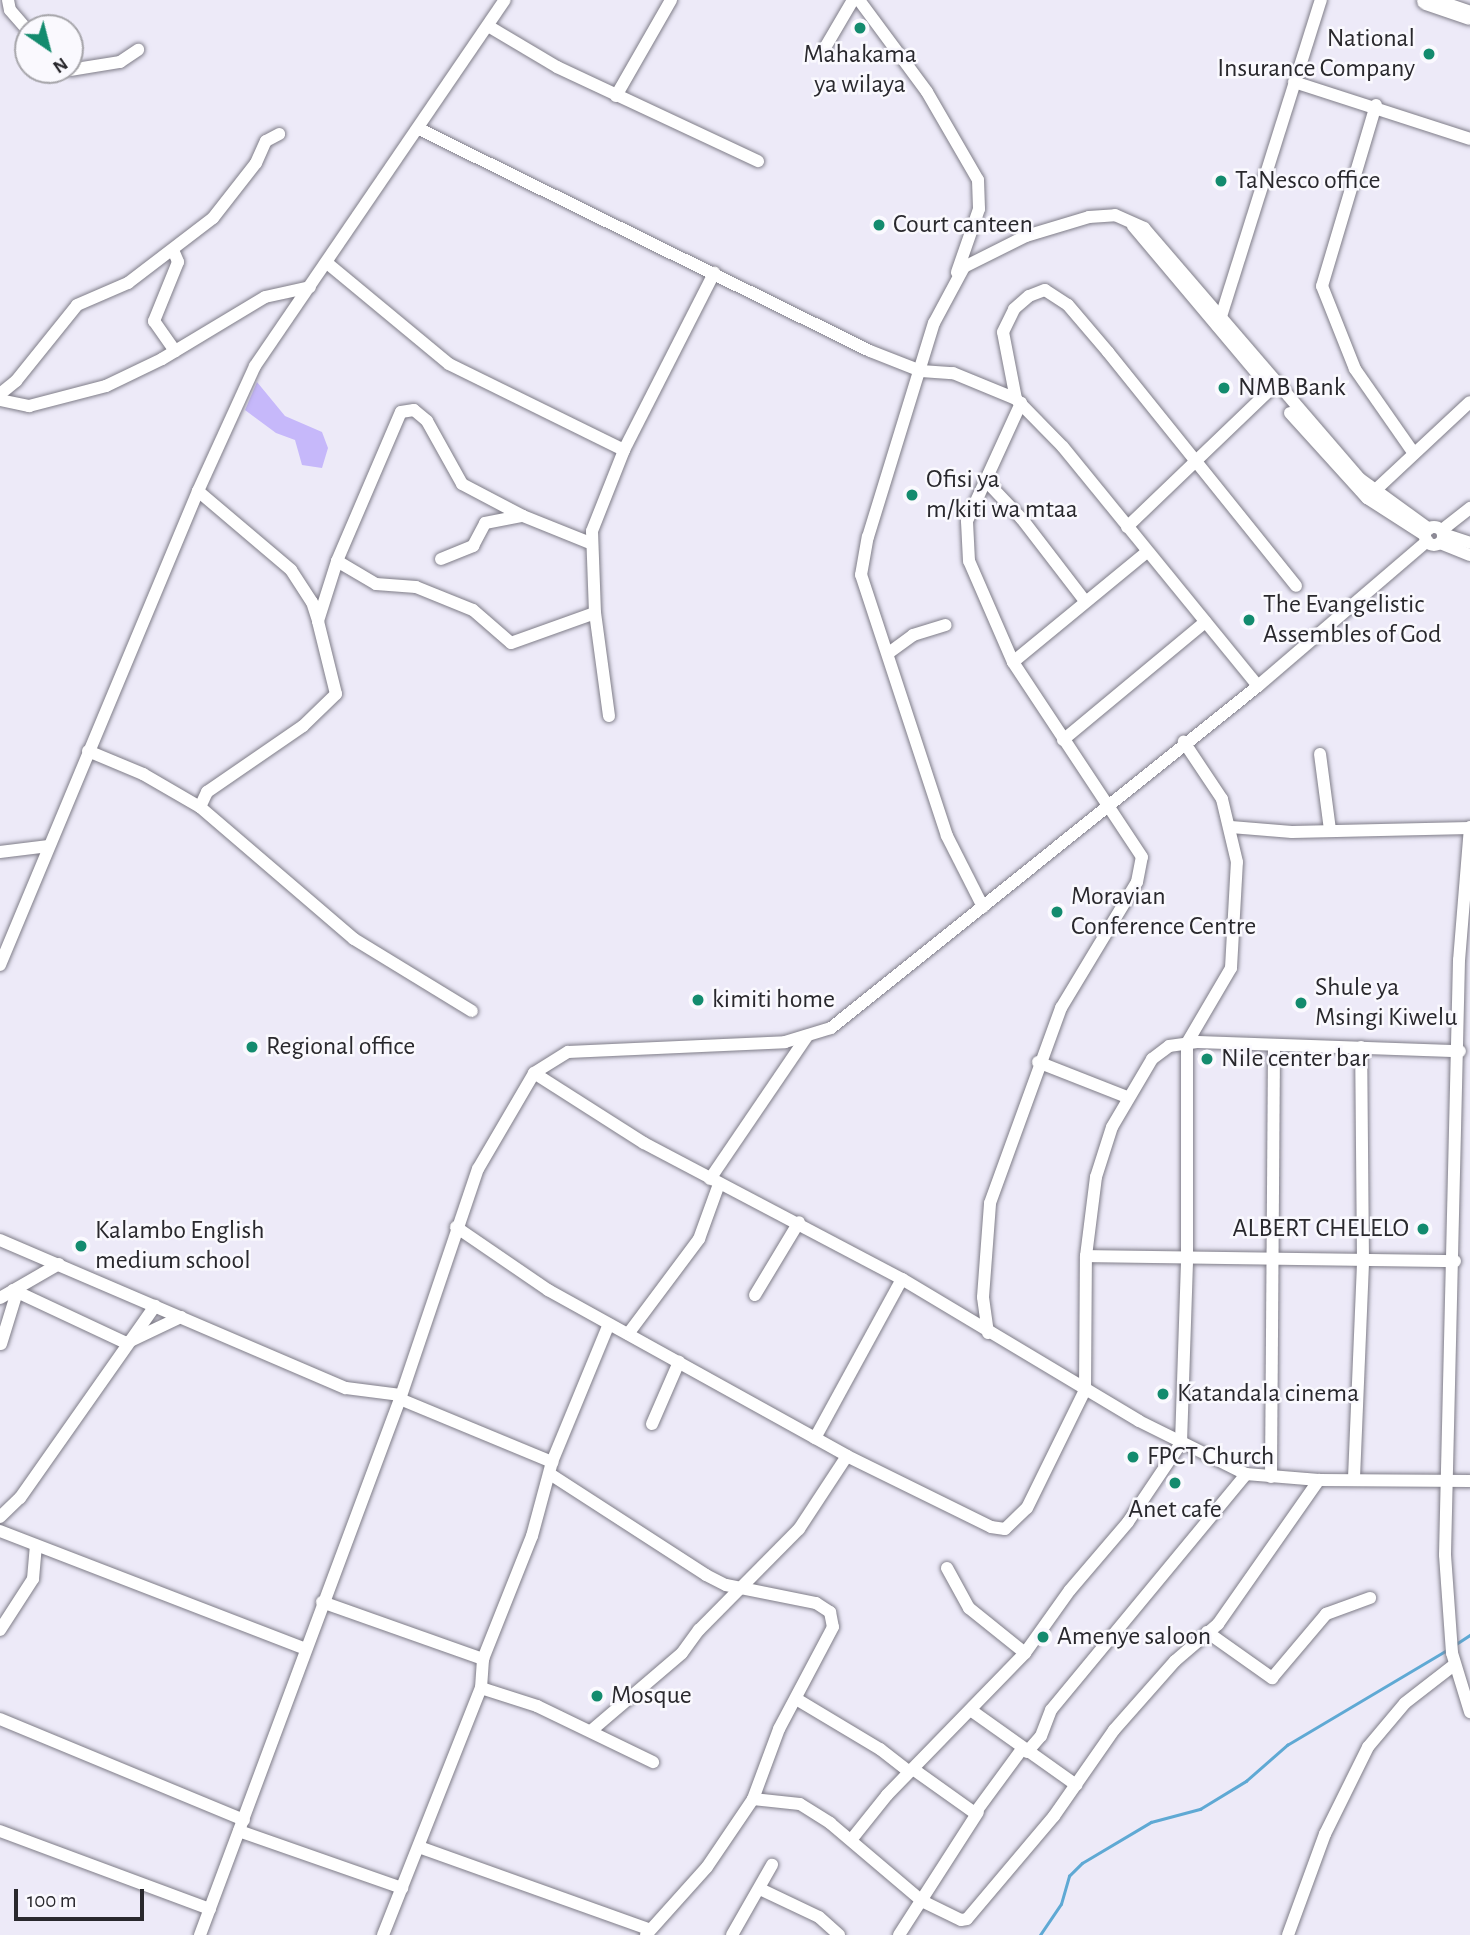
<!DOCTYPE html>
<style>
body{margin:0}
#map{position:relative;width:1470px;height:1935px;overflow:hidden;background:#edeaf8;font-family:"Alegreya Sans",sans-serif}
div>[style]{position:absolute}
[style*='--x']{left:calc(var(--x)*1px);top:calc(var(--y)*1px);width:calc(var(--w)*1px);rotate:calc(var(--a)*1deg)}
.green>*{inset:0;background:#c6b8fa}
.stream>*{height:2.5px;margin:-1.25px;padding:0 1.25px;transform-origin:1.25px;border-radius:1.25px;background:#5fa9d4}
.roads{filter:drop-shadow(0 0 2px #7f7d88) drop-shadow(0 0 2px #7f7d88)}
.minor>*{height:12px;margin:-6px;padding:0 6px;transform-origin:6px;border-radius:6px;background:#fff}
.minor>.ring{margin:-6px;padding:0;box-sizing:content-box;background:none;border:12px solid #fff;border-radius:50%}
.highway>*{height:19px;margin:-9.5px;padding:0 9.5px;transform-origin:9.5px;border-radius:9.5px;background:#fff}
.dots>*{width:19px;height:19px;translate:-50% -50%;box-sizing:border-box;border:4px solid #faf9fe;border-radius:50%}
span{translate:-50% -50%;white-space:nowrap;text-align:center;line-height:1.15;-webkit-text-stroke:5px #faf9fe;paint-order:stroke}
.poi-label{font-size:26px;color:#29282d}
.right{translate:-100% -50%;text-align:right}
.left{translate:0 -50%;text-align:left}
.north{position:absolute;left:14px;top:14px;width:70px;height:70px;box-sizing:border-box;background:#faf9fe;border:2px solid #a6a5aa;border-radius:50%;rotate:145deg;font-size:19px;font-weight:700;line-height:28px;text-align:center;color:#29282d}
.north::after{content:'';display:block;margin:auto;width:24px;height:32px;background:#138b6e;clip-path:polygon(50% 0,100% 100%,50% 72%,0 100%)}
.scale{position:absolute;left:14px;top:1889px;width:130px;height:32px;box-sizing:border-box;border:4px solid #29282d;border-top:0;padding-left:9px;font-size:21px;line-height:24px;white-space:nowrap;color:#29282d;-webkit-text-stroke:5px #faf9fe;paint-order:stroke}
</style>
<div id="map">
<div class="green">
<i style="clip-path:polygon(257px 382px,285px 416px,322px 432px,328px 448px,322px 468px,302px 465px,295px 440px,276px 433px,245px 410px)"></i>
</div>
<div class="stream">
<i style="--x:1456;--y:1644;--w:17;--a:-33"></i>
<i style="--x:1040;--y:1935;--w:37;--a:-56"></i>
<i style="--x:1061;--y:1904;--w:29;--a:-74"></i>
<i style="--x:1069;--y:1876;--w:18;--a:-45"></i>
<i style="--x:1082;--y:1863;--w:80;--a:-30.7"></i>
<i style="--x:1151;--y:1822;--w:51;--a:-14.9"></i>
<i style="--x:1200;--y:1809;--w:54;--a:-31.3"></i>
<i style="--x:1246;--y:1781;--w:55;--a:-41.3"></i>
<i style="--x:1287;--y:1745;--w:186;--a:-30.7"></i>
</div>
<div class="roads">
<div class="minor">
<i style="--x:8;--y:0;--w:10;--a:79"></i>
<i style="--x:10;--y:10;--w:28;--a:49"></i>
<i style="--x:859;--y:0;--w:114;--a:53.5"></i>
<i style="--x:927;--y:92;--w:102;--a:59.9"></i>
<i style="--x:978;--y:180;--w:29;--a:88"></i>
<i style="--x:979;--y:209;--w:67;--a:109.2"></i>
<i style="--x:488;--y:26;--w:80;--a:30.7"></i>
<i style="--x:557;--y:67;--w:222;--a:25.1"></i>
<i style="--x:826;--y:46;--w:53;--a:-59.6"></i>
<i style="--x:70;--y:70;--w:51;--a:-9.1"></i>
<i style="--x:120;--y:62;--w:22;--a:-34"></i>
<i style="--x:1294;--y:82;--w:185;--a:17.9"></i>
<i style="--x:616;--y:96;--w:111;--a:-60.2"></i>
<i style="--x:1376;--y:105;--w:189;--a:106.6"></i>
<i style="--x:1322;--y:286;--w:89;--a:68.3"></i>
<i style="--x:1355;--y:369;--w:101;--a:55.1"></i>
<i style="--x:419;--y:129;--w:503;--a:26.21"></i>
<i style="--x:870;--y:351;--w:55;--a:21.4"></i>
<i style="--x:921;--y:371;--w:32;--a:4"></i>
<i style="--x:953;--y:373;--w:68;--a:22.4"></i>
<i style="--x:1016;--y:399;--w:67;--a:45.6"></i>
<i style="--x:1063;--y:447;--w:308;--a:50.8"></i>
<i style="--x:1133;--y:226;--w:205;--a:49.9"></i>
<i style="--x:173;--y:250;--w:13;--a:67"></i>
<i style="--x:178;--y:262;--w:64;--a:112.1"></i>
<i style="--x:154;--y:321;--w:37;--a:55"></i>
<i style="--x:327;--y:263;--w:158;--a:39.6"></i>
<i style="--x:449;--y:364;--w:195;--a:26.2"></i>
<i style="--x:1218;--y:326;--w:342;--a:-72.5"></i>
<i style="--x:0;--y:394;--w:21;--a:-39"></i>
<i style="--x:16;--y:381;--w:97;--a:-51.2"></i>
<i style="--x:77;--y:305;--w:56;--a:-23.3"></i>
<i style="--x:128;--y:283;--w:107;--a:-37.4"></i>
<i style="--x:213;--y:218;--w:70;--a:-52"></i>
<i style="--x:256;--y:163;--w:24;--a:-66"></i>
<i style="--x:266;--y:141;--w:15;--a:-28"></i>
<i style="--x:1016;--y:399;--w:68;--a:-101"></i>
<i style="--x:1003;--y:332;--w:25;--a:-64"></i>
<i style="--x:1014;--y:309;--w:20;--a:-41"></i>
<i style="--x:1029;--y:296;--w:17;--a:-21"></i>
<i style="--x:1045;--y:290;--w:27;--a:33"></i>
<i style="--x:1068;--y:305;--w:62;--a:49.6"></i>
<i style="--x:1108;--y:352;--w:300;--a:51.2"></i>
<i style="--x:0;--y:400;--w:30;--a:12"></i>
<i style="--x:29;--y:406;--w:80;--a:-14.6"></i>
<i style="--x:106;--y:386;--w:62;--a:-25.7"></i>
<i style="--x:162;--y:359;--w:120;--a:-31"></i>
<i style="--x:265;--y:297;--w:46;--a:-12.5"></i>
<i style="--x:1290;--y:413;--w:115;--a:47.8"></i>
<i style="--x:1367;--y:498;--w:67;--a:32.7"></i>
<i style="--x:987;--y:482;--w:51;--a:46.6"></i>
<i style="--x:1022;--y:519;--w:103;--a:52.5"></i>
<i style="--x:198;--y:491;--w:122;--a:40.3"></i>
<i style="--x:291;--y:570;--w:38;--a:57"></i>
<i style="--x:312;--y:602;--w:20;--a:72"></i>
<i style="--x:1368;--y:497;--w:139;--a:-43"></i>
<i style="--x:1127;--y:527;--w:207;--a:-43.8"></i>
<i class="ring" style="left:1425px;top:527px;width:6px;height:6px"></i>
<i style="--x:1442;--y:530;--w:36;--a:-38"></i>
<i style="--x:1443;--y:534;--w:28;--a:18"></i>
<i style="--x:1440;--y:543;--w:32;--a:22"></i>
<i style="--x:441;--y:559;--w:35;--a:-22"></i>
<i style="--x:473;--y:546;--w:26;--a:-62"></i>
<i style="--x:485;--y:523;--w:38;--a:-11"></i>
<i style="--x:337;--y:561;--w:45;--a:30.5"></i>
<i style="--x:376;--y:584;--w:40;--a:4.3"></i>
<i style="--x:416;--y:587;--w:61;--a:22"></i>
<i style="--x:473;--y:610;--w:50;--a:41"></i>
<i style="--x:511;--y:643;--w:89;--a:-19.7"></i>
<i style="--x:890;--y:652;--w:29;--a:-36"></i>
<i style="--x:913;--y:635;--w:34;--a:-17"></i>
<i style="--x:1013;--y:662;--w:173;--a:-39.4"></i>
<i style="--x:609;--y:716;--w:104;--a:-97.7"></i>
<i style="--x:595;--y:613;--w:82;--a:-92.1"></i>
<i style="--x:592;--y:531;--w:87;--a:-68.4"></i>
<i style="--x:624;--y:450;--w:199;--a:-63"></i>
<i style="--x:1063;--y:740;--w:185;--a:-39.7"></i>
<i style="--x:88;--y:751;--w:60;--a:22.7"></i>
<i style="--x:143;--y:774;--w:66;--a:30.1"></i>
<i style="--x:200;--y:807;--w:203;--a:40.6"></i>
<i style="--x:354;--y:939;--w:138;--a:31.4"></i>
<i style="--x:1320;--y:754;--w:77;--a:82.5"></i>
<i style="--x:200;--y:807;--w:17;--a:-65"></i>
<i style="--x:207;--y:792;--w:116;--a:-34.5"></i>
<i style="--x:303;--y:726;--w:46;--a:-44.1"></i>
<i style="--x:336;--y:694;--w:75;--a:-103.9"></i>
<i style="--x:318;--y:621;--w:63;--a:-72.4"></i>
<i style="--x:337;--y:561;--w:162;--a:-66.8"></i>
<i style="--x:401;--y:412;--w:13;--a:-9"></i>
<i style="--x:414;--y:410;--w:17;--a:40"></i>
<i style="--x:427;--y:421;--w:72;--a:60.9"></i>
<i style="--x:462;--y:484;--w:69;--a:27.7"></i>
<i style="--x:523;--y:516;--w:72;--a:21.9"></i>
<i style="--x:1231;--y:827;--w:61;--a:4.7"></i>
<i style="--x:1292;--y:832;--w:178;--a:-1.3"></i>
<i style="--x:1470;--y:827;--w:133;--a:94.7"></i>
<i style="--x:1459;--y:960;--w:595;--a:91.35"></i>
<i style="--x:1445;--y:1555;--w:98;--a:85.9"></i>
<i style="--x:1452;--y:1653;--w:62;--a:73"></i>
<i style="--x:0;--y:852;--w:49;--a:-7"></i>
<i style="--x:983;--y:907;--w:80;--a:-116.9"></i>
<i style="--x:947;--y:836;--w:275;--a:-108.2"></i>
<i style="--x:861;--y:575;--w:39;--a:-80"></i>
<i style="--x:868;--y:537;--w:224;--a:-72.9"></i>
<i style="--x:934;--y:323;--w:64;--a:-61.8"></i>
<i style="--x:964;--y:267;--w:69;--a:-26.6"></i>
<i style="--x:1026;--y:236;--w:66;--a:-16.8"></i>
<i style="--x:1089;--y:217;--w:26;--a:-4"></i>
<i style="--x:1115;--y:215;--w:32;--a:24"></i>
<i style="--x:1144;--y:228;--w:331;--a:49.3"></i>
<i style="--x:1360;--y:479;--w:85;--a:35.9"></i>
<i style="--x:0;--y:965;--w:514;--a:-67.33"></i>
<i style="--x:198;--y:491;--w:137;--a:-65.5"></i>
<i style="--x:255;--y:366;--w:443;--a:-55.7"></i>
<i style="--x:1038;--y:1062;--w:96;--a:21.5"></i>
<i style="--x:534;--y:1073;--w:130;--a:32.5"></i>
<i style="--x:644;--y:1143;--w:292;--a:27.8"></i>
<i style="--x:902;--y:1279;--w:276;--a:30.9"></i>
<i style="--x:1139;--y:1421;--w:119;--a:26.4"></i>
<i style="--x:1246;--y:1474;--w:73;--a:4.7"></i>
<i style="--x:1319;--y:1480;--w:151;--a:0.4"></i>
<i style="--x:710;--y:1179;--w:171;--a:-55.8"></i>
<i style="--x:456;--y:1227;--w:112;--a:34.4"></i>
<i style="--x:548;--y:1290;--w:342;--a:29"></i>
<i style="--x:847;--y:1456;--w:161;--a:26.2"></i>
<i style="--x:991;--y:1527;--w:14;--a:8"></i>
<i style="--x:1005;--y:1529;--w:30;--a:-44"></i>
<i style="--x:1027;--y:1508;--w:131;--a:-63.8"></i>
<i style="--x:1085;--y:1390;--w:134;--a:-89.6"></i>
<i style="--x:1086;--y:1256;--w:80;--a:-82.8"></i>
<i style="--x:1096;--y:1177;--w:52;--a:-72.3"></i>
<i style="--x:1112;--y:1127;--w:79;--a:-59.5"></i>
<i style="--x:1152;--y:1059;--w:21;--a:-37"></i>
<i style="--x:1169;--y:1046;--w:28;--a:-8"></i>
<i style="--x:1197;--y:1042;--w:263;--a:2"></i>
<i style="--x:0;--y:1240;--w:376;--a:23.2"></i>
<i style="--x:346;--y:1388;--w:55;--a:7.3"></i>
<i style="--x:1086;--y:1256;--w:369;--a:0.8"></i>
<i style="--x:13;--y:1290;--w:125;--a:25.1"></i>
<i style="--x:126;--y:1343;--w:61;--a:-25.3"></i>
<i style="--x:755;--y:1295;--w:85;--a:-58.9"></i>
<i style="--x:0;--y:1298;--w:68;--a:-30"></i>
<i style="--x:988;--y:1333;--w:36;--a:-98"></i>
<i style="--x:983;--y:1297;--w:94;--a:-85.7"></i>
<i style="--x:990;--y:1203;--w:208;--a:-70"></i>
<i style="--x:1061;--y:1008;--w:147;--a:-58.9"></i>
<i style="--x:1137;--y:882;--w:25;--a:-79"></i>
<i style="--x:1142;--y:857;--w:234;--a:-123.5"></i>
<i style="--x:1013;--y:662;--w:110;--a:-113.5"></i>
<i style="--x:969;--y:561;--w:40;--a:-92.9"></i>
<i style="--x:967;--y:521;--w:130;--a:-65.4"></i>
<i style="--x:628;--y:1334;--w:119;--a:-53.2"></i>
<i style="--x:699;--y:1239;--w:59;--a:-70"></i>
<i style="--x:1;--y:1344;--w:54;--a:-72.9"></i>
<i style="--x:400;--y:1399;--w:165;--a:22.5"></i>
<i style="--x:652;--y:1424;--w:68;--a:-66.5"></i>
<i style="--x:815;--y:1438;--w:181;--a:-61.3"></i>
<i style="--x:550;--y:1474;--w:186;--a:32.9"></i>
<i style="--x:706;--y:1575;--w:22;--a:27"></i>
<i style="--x:726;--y:1585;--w:92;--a:11.3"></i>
<i style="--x:816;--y:1603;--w:17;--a:33"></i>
<i style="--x:830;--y:1612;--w:15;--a:79"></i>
<i style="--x:833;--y:1627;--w:115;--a:117.9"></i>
<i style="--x:779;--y:1729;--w:75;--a:110.4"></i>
<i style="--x:1271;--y:1477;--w:432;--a:-89.6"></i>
<i style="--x:1354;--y:1478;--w:217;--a:-87.6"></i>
<i style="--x:1363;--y:1261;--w:214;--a:-90.5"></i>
<i style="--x:0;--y:1517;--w:28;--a:-44"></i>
<i style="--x:20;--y:1498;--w:235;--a:-54.9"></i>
<i style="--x:0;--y:1531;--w:326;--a:21.1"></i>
<i style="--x:947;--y:1568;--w:46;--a:61.2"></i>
<i style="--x:969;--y:1608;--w:72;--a:38.8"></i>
<i style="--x:322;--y:1602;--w:171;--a:19.5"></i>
<i style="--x:0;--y:1630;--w:61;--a:-57.1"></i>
<i style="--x:33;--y:1579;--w:32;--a:-85"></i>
<i style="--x:1207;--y:1632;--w:80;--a:35.3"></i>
<i style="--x:1272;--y:1678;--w:84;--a:-49.8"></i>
<i style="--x:1326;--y:1614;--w:47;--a:-20"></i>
<i style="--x:481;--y:1688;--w:59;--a:17.8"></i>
<i style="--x:537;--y:1706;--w:129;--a:25.8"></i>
<i style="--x:798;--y:1700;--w:96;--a:30.9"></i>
<i style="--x:880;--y:1749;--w:37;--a:38"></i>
<i style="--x:972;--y:1711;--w:128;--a:35.4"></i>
<i style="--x:0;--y:1719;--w:264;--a:22.5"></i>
<i style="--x:592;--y:1730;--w:118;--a:-40.5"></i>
<i style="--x:682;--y:1653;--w:29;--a:-54"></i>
<i style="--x:699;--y:1630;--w:142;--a:-45.3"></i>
<i style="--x:799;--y:1529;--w:87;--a:-56.7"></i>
<i style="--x:1027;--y:1752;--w:21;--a:-49"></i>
<i style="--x:1041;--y:1736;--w:28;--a:-69"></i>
<i style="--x:1051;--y:1710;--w:306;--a:-50.4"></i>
<i style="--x:913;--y:1769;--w:76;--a:35.4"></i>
<i style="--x:975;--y:1813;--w:79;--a:-53.7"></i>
<i style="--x:0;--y:1831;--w:224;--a:20.4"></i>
<i style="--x:239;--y:1831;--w:173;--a:19.3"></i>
<i style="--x:851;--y:1840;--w:58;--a:-51.3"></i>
<i style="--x:887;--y:1795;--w:198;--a:-45.8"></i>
<i style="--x:1025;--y:1653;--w:77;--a:-54.5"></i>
<i style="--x:1070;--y:1590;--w:89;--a:-49.5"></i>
<i style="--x:1128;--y:1522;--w:95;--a:-56.1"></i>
<i style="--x:1181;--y:1443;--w:185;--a:-88.1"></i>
<i style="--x:1187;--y:1258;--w:215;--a:-90"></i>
<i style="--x:1187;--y:1043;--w:87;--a:-59.6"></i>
<i style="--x:1231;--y:968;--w:106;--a:-86.8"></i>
<i style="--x:1237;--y:862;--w:65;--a:-103.4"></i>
<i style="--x:1222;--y:799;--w:69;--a:-123.7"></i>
<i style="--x:419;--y:1847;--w:243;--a:19.7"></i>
<i style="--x:760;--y:1889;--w:65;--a:25.4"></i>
<i style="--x:819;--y:1917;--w:27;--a:42"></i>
<i style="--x:200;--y:1935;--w:572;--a:-69.54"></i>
<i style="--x:400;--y:1399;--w:243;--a:-71.3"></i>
<i style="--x:478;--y:1169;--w:111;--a:-59.7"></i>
<i style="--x:534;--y:1073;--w:40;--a:-32"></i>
<i style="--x:568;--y:1052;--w:217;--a:-2.6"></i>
<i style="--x:785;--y:1042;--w:48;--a:-16.9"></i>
<i style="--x:831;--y:1028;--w:547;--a:-38.69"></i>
<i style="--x:1258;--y:686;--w:223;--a:-40.6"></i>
<i style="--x:383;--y:1935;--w:266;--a:-68.4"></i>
<i style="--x:481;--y:1688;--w:29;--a:-86"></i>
<i style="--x:483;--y:1659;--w:132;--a:-68.3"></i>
<i style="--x:532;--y:1536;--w:77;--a:-74.9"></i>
<i style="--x:552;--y:1462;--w:149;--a:-67.6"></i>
<i style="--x:646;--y:1935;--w:91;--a:-48.1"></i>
<i style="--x:707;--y:1867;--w:82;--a:-55.9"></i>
<i style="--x:753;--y:1799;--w:47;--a:6.1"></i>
<i style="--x:800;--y:1804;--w:36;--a:32"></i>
<i style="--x:830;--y:1823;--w:121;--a:40.3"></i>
<i style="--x:922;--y:1901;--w:43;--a:26"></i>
<i style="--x:961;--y:1920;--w:6;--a:-9"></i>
<i style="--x:967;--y:1919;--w:135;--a:-49.8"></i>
<i style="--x:1054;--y:1816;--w:105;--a:-55.1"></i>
<i style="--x:1114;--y:1730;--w:92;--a:-48.5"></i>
<i style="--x:1175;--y:1661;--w:57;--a:-40.7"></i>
<i style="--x:1218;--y:1624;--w:176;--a:-55"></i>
<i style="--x:732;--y:1935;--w:81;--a:-60.3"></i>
<i style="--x:899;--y:1935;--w:146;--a:-57.3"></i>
<i style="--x:1288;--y:1935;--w:108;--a:-69.9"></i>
<i style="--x:1325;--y:1834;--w:97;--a:-63.7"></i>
<i style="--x:1368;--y:1747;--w:57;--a:-49.9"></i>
<i style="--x:1405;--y:1703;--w:62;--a:-37.8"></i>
</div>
<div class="highway">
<i style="--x:1426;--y:0;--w:46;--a:18.8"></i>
</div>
</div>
<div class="dots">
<i style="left:860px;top:28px;background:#138b6e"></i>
<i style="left:1429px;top:54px;background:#138b6e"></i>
<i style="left:1221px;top:181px;background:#138b6e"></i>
<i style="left:879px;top:225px;background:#138b6e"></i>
<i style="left:1224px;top:388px;background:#138b6e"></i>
<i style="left:912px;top:495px;background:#138b6e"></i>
<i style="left:1249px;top:620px;background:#138b6e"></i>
<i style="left:1057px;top:912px;background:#138b6e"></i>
<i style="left:698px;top:1000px;background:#138b6e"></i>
<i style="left:1301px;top:1003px;background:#138b6e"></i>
<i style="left:252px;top:1047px;background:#138b6e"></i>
<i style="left:1207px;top:1059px;background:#138b6e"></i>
<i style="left:1423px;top:1229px;background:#138b6e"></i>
<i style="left:81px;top:1246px;background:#138b6e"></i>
<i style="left:1163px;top:1394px;background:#138b6e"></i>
<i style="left:1133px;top:1457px;background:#138b6e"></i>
<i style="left:1175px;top:1483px;background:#138b6e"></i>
<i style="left:1043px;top:1637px;background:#138b6e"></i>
<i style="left:597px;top:1696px;background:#138b6e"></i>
</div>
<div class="poi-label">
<span class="right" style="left:1415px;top:54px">National<br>Insurance Company</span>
<span style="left:860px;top:70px">Mahakama<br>ya wilaya</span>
<span class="left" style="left:1235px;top:181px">TaNesco office</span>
<span class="left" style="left:893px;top:225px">Court canteen</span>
<span class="left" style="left:1238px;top:388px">NMB Bank</span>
<span class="left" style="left:926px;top:495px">Ofisi ya<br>m/kiti wa mtaa</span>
<span class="left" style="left:1263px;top:620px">The Evangelistic<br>Assembles of God</span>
<span class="left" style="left:1071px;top:912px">Moravian<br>Conference Centre</span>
<span class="left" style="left:1315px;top:1003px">Shule ya<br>Msingi Kiwelu</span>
<span class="left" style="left:712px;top:1000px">kimiti home</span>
<span class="left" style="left:266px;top:1047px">Regional office</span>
<span class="left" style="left:1221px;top:1059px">Nile center bar</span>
<span class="right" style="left:1409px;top:1229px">ALBERT CHELELO</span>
<span class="left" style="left:95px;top:1246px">Kalambo English<br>medium school</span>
<span class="left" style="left:1177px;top:1394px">Katandala cinema</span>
<span class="left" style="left:1147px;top:1457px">FPCT Church</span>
<span style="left:1175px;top:1510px">Anet cafe</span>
<span class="left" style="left:1057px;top:1637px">Amenye saloon</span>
<span class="left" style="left:611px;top:1696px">Mosque</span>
</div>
<div class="north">N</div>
<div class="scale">100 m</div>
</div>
